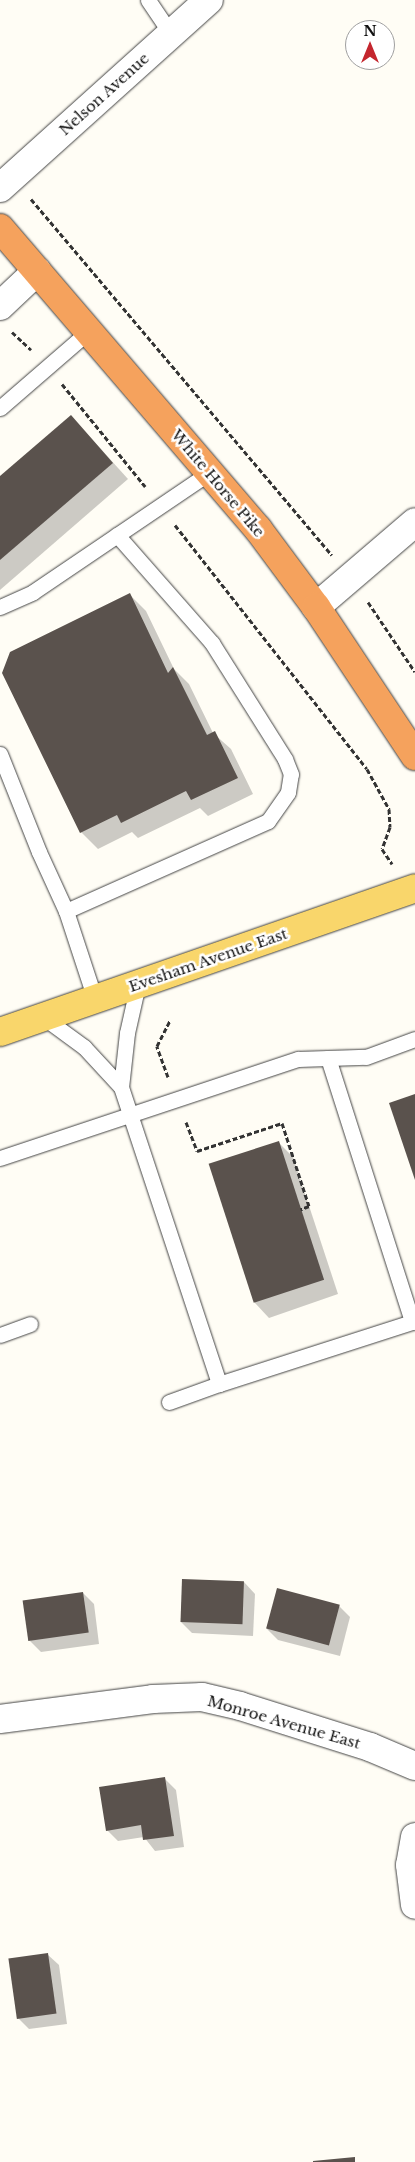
<!DOCTYPE html>
<style>
body{margin:0}
#map{position:relative;width:415px;height:2162px;overflow:hidden;background:#fffdf5;font-family:"Libre Baskerville",serif}
div>[style]{position:absolute}
[style*='--x']{left:calc(var(--x)*1px);top:calc(var(--y)*1px);width:calc(var(--w)*1px);rotate:calc(var(--a)*1deg)}
.shadow>*{inset:0;background:#0003}
.building>*{inset:0;background:#5a524d;transform-origin:0 0}
.path>*{height:3px;margin-top:-1.5px;transform-origin:0;background:repeating-linear-gradient(90deg,#333 0 5px,transparent 0 7.5px)}
.roads{filter:drop-shadow(0 0 1px #444) drop-shadow(0 0 1px #444)}
.lane>*{height:15px;margin:-7.5px;padding:0 7.5px;transform-origin:7.5px;border-radius:7.5px;background:#fff}
.street>*{height:28px;margin:-14px;padding:0 14px;transform-origin:14px;border-radius:14px;background:#fff}
.primary>*{height:28px;margin:-14px;padding:0 14px;transform-origin:14px;border-radius:14px;background:#f9d66b}
.highway>*{height:28px;margin:-14px;padding:0 14px;transform-origin:14px;border-radius:14px;background:#f5a25d}
span{translate:-50% -50%;white-space:nowrap;text-align:center;line-height:1.15;-webkit-text-stroke:5px #fff;paint-order:stroke}
.street-label{font-size:15px;color:#111}
.north{position:absolute;left:345px;top:20px;width:50px;height:50px;box-sizing:border-box;background:#fff;border:1px solid #a0a0a0;border-radius:50%;rotate:0deg;font-size:14px;font-weight:700;line-height:20px;text-align:center;color:#111}
.north::after{content:'';display:block;margin:auto;width:18px;height:22px;background:#c4262e;clip-path:polygon(50% 0,100% 100%,50% 72%,0 100%)}
</style>
<div id="map">
<div class="shadow">
<i style="clip-path:polygon(71px 416px,128px 479px,0 590px,0 477px)"></i>
<i style="clip-path:polygon(130px 595px,146px 611px,174px 669px,189px 684px,213px 733px,231px 749px,253px 794px,208px 816px,200px 808px,138px 838px,132px 832px,98px 849px,81px 832px,4px 672px)"></i>
<i style="clip-path:polygon(278px 1142px,293px 1157px,338px 1294px,269px 1318px,255px 1303px)"></i>
<i style="clip-path:polygon(244px 1582px,255px 1594px,253px 1636px,192px 1633px,181px 1622px)"></i>
<i style="clip-path:polygon(83px 1593px,94px 1604px,99px 1644px,41px 1652px,30px 1641px)"></i>
<i style="clip-path:polygon(339px 1606px,350px 1617px,340px 1656px,278px 1640px,267px 1629px)"></i>
<i style="clip-path:polygon(165px 1779px,176px 1790px,184px 1847px,155px 1851px,144px 1837px,118px 1841px,107px 1830px)"></i>
<i style="clip-path:polygon(47px 1954px,59px 1965px,67px 2024px,29px 2029px,18px 2018px)"></i>
</div>
<div class="building">
<i style="clip-path:polygon(71px 415px,113px 463px,0 560px,0 476px)"></i>
<i style="clip-path:polygon(130px 593px,168px 673px,173px 667px,207px 735px,215px 731px,238px 778px,191px 800px,186px 791px,121px 823px,117px 815px,80px 833px,2px 673px,10px 652px)"></i>
<i style="clip-path:polygon(415px 1094px,415px 1180px,389px 1103px)"></i>
<i style="left:279px;top:1141px;width:146px;height:74px;rotate:72deg"></i>
<i style="left:182px;top:1579px;width:62px;height:43px;rotate:2deg"></i>
<i style="left:277px;top:1588px;width:65px;height:42px;rotate:15deg"></i>
<i style="left:83px;top:1592px;width:41px;height:61px;rotate:82deg"></i>
<i style="clip-path:polygon(165px 1777px,174px 1836px,143px 1840px,141px 1825px,106px 1831px,99px 1787px)"></i>
<i style="left:48px;top:1953px;width:61px;height:40px;rotate:82deg"></i>
<i style="clip-path:polygon(355px 2157px,355px 2162px,313px 2162px,313px 2161px)"></i>
</div>
<div class="path">
<i style="--x:31;--y:199;--w:466;--a:49.8"></i>
<i style="--x:12;--y:332;--w:26;--a:43"></i>
<i style="--x:62;--y:384;--w:132;--a:50.9"></i>
<i style="--x:175;--y:525;--w:310;--a:51.8"></i>
<i style="--x:367;--y:769;--w:46;--a:61.2"></i>
<i style="--x:389;--y:809;--w:18;--a:87"></i>
<i style="--x:390;--y:827;--w:23;--a:110"></i>
<i style="--x:382;--y:849;--w:18;--a:56"></i>
<i style="--x:368;--y:602;--w:84;--a:56.1"></i>
<i style="--x:168;--y:1077;--w:33;--a:-110"></i>
<i style="--x:157;--y:1046;--w:29;--a:-63"></i>
<i style="--x:186;--y:1122;--w:31;--a:69"></i>
<i style="--x:197;--y:1151;--w:89;--a:-18.2"></i>
<i style="--x:282;--y:1123;--w:87;--a:72"></i>
<i style="--x:309;--y:1206;--w:9;--a:159"></i>
</div>
<div class="roads">
<div class="lane">
<i style="--x:148;--y:0;--w:41;--a:55.9"></i>
<i style="--x:0;--y:408;--w:118;--a:-40.9"></i>
<i style="--x:0;--y:607;--w:36;--a:-24"></i>
<i style="--x:33;--y:592;--w:214;--a:-34.1"></i>
<i style="--x:0;--y:754;--w:105;--a:68.3"></i>
<i style="--x:39;--y:852;--w:65;--a:65.4"></i>
<i style="--x:66;--y:911;--w:93;--a:71.8"></i>
<i style="--x:66;--y:911;--w:221;--a:-24"></i>
<i style="--x:268;--y:821;--w:35;--a:-55"></i>
<i style="--x:288;--y:792;--w:18;--a:-81"></i>
<i style="--x:291;--y:774;--w:16;--a:-112"></i>
<i style="--x:285;--y:759;--w:137;--a:-122.2"></i>
<i style="--x:212;--y:643;--w:144;--a:-131.3"></i>
<i style="--x:138;--y:984;--w:50;--a:102.7"></i>
<i style="--x:127;--y:1033;--w:54;--a:96.3"></i>
<i style="--x:121;--y:1087;--w:313;--a:71.7"></i>
<i style="--x:219;--y:1384;--w:203;--a:-17.8"></i>
<i style="--x:43;--y:1017;--w:51;--a:36.2"></i>
<i style="--x:84;--y:1047;--w:54;--a:47.2"></i>
<i style="--x:328;--y:1058;--w:38;--a:-2"></i>
<i style="--x:366;--y:1057;--w:52;--a:-20.2"></i>
<i style="--x:0;--y:1158;--w:314;--a:-18.4"></i>
<i style="--x:298;--y:1059;--w:30;--a:-2"></i>
<i style="--x:328;--y:1058;--w:277;--a:72.3"></i>
<i style="--x:412;--y:1322;--w:3;--a:-18"></i>
<i style="--x:0;--y:1335;--w:32;--a:-20"></i>
<i style="--x:169;--y:1402;--w:53;--a:-19.8"></i>
</div>
<div class="street">
<i style="--x:0;--y:188;--w:281;--a:-42"></i>
<i style="--x:0;--y:306;--w:51;--a:-43.4"></i>
<i style="--x:316;--y:607;--w:130;--a:-40.6"></i>
<i style="--x:0;--y:1719;--w:154;--a:-7.4"></i>
<i style="--x:153;--y:1699;--w:49;--a:-2.3"></i>
<i style="--x:202;--y:1697;--w:39;--a:13"></i>
<i style="--x:240;--y:1706;--w:136;--a:17.5"></i>
<i style="--x:370;--y:1747;--w:49;--a:22.9"></i>
<i style="--x:415;--y:1837;--w:28;--a:100"></i>
<i style="--x:410;--y:1865;--w:40;--a:82.9"></i>
</div>
<div class="primary">
<i style="--x:0;--y:1032;--w:439;--a:-19.1"></i>
</div>
<div class="highway">
<i style="--x:0;--y:228;--w:396;--a:49.4"></i>
<i style="--x:258;--y:529;--w:97;--a:53.4"></i>
<i style="--x:316;--y:607;--w:179;--a:56.4"></i>
</div>
</div>
<div class="street-label">
<span style="left:104px;top:94px;rotate:-42deg">Nelson Avenue</span>
<span style="left:218px;top:483px;rotate:50deg">White Horse Pike</span>
<span style="left:208px;top:960px;rotate:-19deg">Evesham Avenue East</span>
<span style="left:284px;top:1722px;rotate:16deg">Monroe Avenue East</span>
</div>
<div class="north">N</div>
</div>
